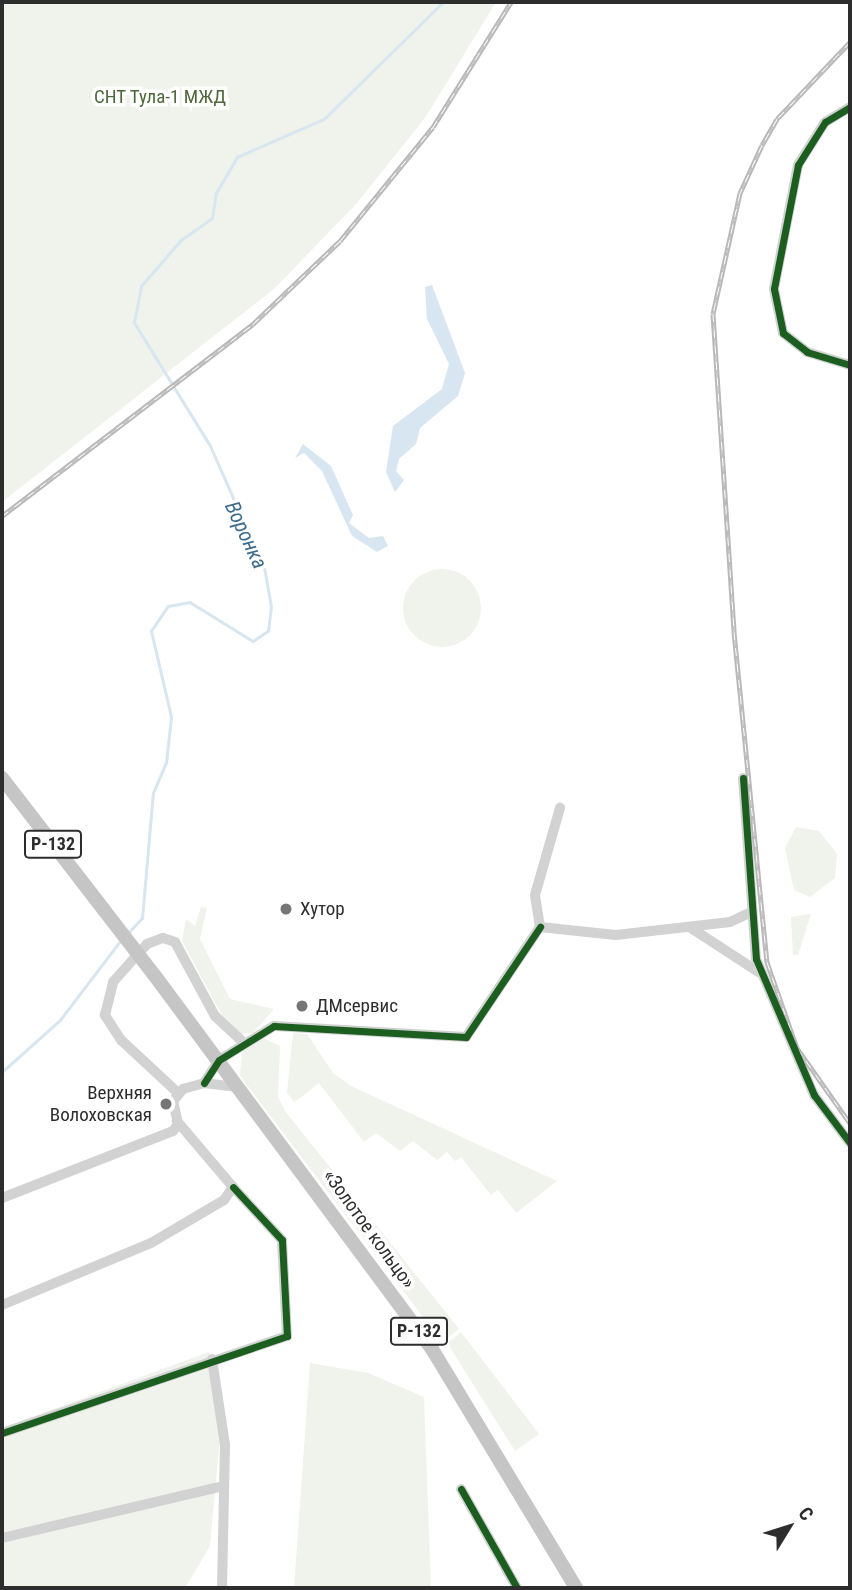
<!DOCTYPE html>
<meta charset="utf-8">
<style>
body{margin:0}
#map{position:relative;width:852px;height:1590px;overflow:hidden;background:#fff;font-family:"Roboto Condensed",sans-serif}
div>[style]{position:absolute}
[style*='--x']{left:calc(var(--x)*1px);top:calc(var(--y)*1px);width:calc(var(--w)*1px);rotate:calc(var(--a)*1deg)}
.green>*{inset:0;background:#eff3eb}
.round{border-radius:50%}
.water>*{inset:0;background:#d7e6f0}
.stream>*{height:2.5px;margin:-1.25px;padding:0 1.25px;transform-origin:1.25px;border-radius:1.25px;background:#d7e6f0}
.minor>*{height:10px;margin:-5px;padding:0 5px;transform-origin:5px;border-radius:5px;background:#d2d2d2}
.primary>*{height:14px;margin:-7px;padding:0 7px;transform-origin:7px;border-radius:7px;background:#c5c5c5}
.rail>*{height:5px;margin-top:-2.5px;transform-origin:0;background:repeating-linear-gradient(90deg,#fff 0 8px,#b9b9b9 0 16px);box-sizing:border-box;border-block:2px solid #b9b9b9}
.primary-bridge>*{height:14px;margin:-7px;padding:0 7px;transform-origin:7px;border-radius:7px;background:#c5c5c5}
.cycleway>*{height:7px;margin:-3.5px;padding:0 3.5px;transform-origin:3.5px;border-radius:3.5px;background:#1b5e20}
.dots>*{width:19px;height:19px;translate:-50% -50%;box-sizing:border-box;border:4px solid #fff;border-radius:50%}
span{translate:-50% -50%;white-space:nowrap;text-align:center;line-height:1.15;-webkit-text-stroke:7px #fff;paint-order:stroke}
.shield-label span{padding:2px 5px;background:#fff;border:2px solid;border-radius:5px;-webkit-text-stroke-width:0}
.shield-label{font-size:18px;color:#2d2d2d;font-weight:700}
.park-label{font-size:19px;color:#4e673b}
.poi-label{font-size:19px;color:#2d2d2d}
.left{translate:0 -50%;text-align:left}
.right{translate:-100% -50%;text-align:right}
.street-label{font-size:19px;color:#2d2d2d}
.water-label{font-size:21px;color:#3c6b8d;font-style:italic}
.frame{position:absolute;inset:0;border:4px solid #2d2d2d;pointer-events:none}
.north{position:absolute;left:754px;top:1492px;width:70px;height:70px;-webkit-text-stroke:5px #fff;paint-order:stroke;rotate:52deg;font-size:19px;font-weight:700;line-height:28px;text-align:center;color:#2d2d2d}
.north::after{content:'';display:block;margin:auto;width:24px;height:32px;background:#2d2d2d;clip-path:polygon(50% 0,100% 100%,50% 72%,0 100%)}
</style>
<div id="map">
<div class="green">
<i style="clip-path:polygon(2px 2px,496px 2px,425px 118px,357px 203px,274px 289px,2px 502px)"></i>
<i class="round" style="left:403px;top:569px;width:78px;height:78px"></i>
<i style="clip-path:polygon(796px 827px,819px 831px,837px 854px,835px 878px,810px 897px,794px 890px,785px 848px)"></i>
<i style="clip-path:polygon(201px 907px,207px 908px,200px 939px,230px 999px,274px 1009px,253px 1033px,240px 1034px,226px 1023px,182px 941px,186px 919px,195px 926px)"></i>
<i style="clip-path:polygon(811px 914px,798px 955px,793px 955px,791px 917px)"></i>
<i style="clip-path:polygon(293px 1033px,307px 1034px,333px 1073px,351px 1086px,557px 1181px,516px 1213px,498px 1190px,491px 1195px,461px 1157px,455px 1161px,447px 1152px,437px 1160px,413px 1141px,400px 1151px,376px 1133px,364px 1142px,319px 1083px,300px 1098px,330px 1138px,300px 1098px,294px 1102px,287px 1093px)"></i>
<i style="clip-path:polygon(261px 1037px,280px 1046px,278px 1097px,285px 1111px,459px 1329px,442px 1342px,240px 1076px,242px 1051px)"></i>
<i style="clip-path:polygon(461px 1332px,539px 1434px,515px 1451px,451px 1349px,449px 1342px)"></i>
<i style="clip-path:polygon(209px 1352px,221px 1426px,210px 1546px,185px 1588px,2px 1588px,2px 1428px)"></i>
<i style="clip-path:polygon(310px 1363px,368px 1373px,424px 1397px,431px 1588px,294px 1588px)"></i>
</div>
<div class="water">
<i style="clip-path:polygon(432px 285px,465px 373px,458px 396px,420px 428px,416px 444px,399px 459px,396px 471px,404px 480px,395px 492px,386px 472px,393px 426px,442px 389px,449px 364px,427px 319px,425px 287px)"></i>
<i style="clip-path:polygon(303px 444px,331px 466px,353px 515px,349px 523px,369px 538px,383px 536px,388px 546px,377px 552px,352px 536px,322px 471px,304px 453px,295px 458px)"></i>
</div>
<div class="stream">
<i style="--x:128;--y:933;--w:21;--a:-47"></i>
<i style="--x:142;--y:918;--w:125;--a:-85"></i>
<i style="--x:153;--y:793;--w:33;--a:-67"></i>
<i style="--x:166;--y:763;--w:46;--a:-83.8"></i>
<i style="--x:171;--y:717;--w:88;--a:-103.1"></i>
<i style="--x:151;--y:631;--w:30;--a:-56"></i>
<i style="--x:168;--y:606;--w:22;--a:-10"></i>
<i style="--x:190;--y:602;--w:74;--a:31.8"></i>
<i style="--x:253;--y:641;--w:18;--a:-34"></i>
<i style="--x:268;--y:631;--w:24;--a:-83"></i>
<i style="--x:271;--y:607;--w:40;--a:-100"></i>
<i style="--x:264;--y:568;--w:133;--a:-113.9"></i>
<i style="--x:210;--y:446;--w:145;--a:-121.7"></i>
<i style="--x:134;--y:323;--w:38;--a:-79"></i>
<i style="--x:141;--y:286;--w:61;--a:-49"></i>
<i style="--x:181;--y:240;--w:38;--a:-35"></i>
<i style="--x:212;--y:218;--w:25;--a:-81"></i>
<i style="--x:216;--y:193;--w:42;--a:-59.7"></i>
<i style="--x:237;--y:157;--w:95;--a:-23.6"></i>
<i style="--x:324;--y:119;--w:167;--a:-44.5"></i>
<i style="--x:2;--y:1072;--w:78;--a:-41.9"></i>
<i style="--x:60;--y:1020;--w:101;--a:-52.7"></i>
</div>
<div class="minor">
<i style="--x:850;--y:107;--w:29;--a:149"></i>
<i style="--x:825;--y:122;--w:51;--a:122.1"></i>
<i style="--x:798;--y:165;--w:126;--a:101"></i>
<i style="--x:774;--y:289;--w:45;--a:78.4"></i>
<i style="--x:783;--y:333;--w:31;--a:38"></i>
<i style="--x:807;--y:352;--w:45;--a:16.8"></i>
<i style="--x:743;--y:778;--w:181;--a:85.9"></i>
<i style="--x:756;--y:959;--w:148;--a:66.9"></i>
<i style="--x:814;--y:1095;--w:60;--a:53.1"></i>
<i style="--x:540;--y:927;--w:76;--a:6"></i>
<i style="--x:616;--y:935;--w:115;--a:-6.5"></i>
<i style="--x:730;--y:922;--w:21;--a:-25"></i>
<i style="--x:540;--y:927;--w:32;--a:-99"></i>
<i style="--x:535;--y:895;--w:91;--a:-74"></i>
<i style="--x:691;--y:928;--w:82;--a:33.1"></i>
<i style="--x:204;--y:1083;--w:27;--a:-57"></i>
<i style="--x:219;--y:1060;--w:65;--a:-31.7"></i>
<i style="--x:274;--y:1026;--w:192;--a:3.3"></i>
<i style="--x:466;--y:1037;--w:133;--a:-56.1"></i>
<i style="--x:177;--y:1092;--w:76;--a:-137.1"></i>
<i style="--x:121;--y:1040;--w:30;--a:-123"></i>
<i style="--x:105;--y:1015;--w:34;--a:-76"></i>
<i style="--x:113;--y:982;--w:51;--a:-48.2"></i>
<i style="--x:147;--y:944;--w:17;--a:-21"></i>
<i style="--x:163;--y:938;--w:13;--a:18"></i>
<i style="--x:175;--y:942;--w:84;--a:61.6"></i>
<i style="--x:215;--y:1016;--w:40;--a:43"></i>
<i style="--x:2;--y:1198;--w:184;--a:-21.4"></i>
<i style="--x:173;--y:1131;--w:9;--a:-54"></i>
<i style="--x:178;--y:1124;--w:24;--a:-102"></i>
<i style="--x:173;--y:1101;--w:16;--a:-50"></i>
<i style="--x:183;--y:1089;--w:22;--a:-16"></i>
<i style="--x:204;--y:1083;--w:34;--a:7"></i>
<i style="--x:2;--y:1305;--w:161;--a:-22.6"></i>
<i style="--x:151;--y:1243;--w:85;--a:-30.5"></i>
<i style="--x:224;--y:1200;--w:16;--a:-55"></i>
<i style="--x:233;--y:1187;--w:87;--a:-130.3"></i>
<i style="--x:212;--y:1359;--w:87;--a:81.4"></i>
<i style="--x:225;--y:1445;--w:143;--a:91.2"></i>
<i style="--x:2;--y:1433;--w:301;--a:-18.8"></i>
<i style="--x:287;--y:1336;--w:96;--a:-93"></i>
<i style="--x:282;--y:1240;--w:72;--a:-132.8"></i>
<i style="--x:461;--y:1489;--w:114;--a:60.5"></i>
<i style="--x:2;--y:1538;--w:227;--a:-13.2"></i>
</div>
<div class="primary">
<i style="--x:2;--y:778;--w:167;--a:52.3"></i>
<i style="--x:155;--y:976;--w:465;--a:53.4"></i>
<i style="--x:432;--y:1349;--w:279;--a:58.9"></i>
</div>
<div class="rail">
<i style="--x:850;--y:42;--w:106;--a:133.5"></i>
<i style="--x:777;--y:119;--w:30;--a:120"></i>
<i style="--x:762;--y:145;--w:53;--a:114.6"></i>
<i style="--x:740;--y:193;--w:124;--a:102.6"></i>
<i style="--x:713;--y:314;--w:319;--a:86.2"></i>
<i style="--x:734;--y:632;--w:332;--a:84.3"></i>
<i style="--x:767;--y:962;--w:91;--a:70.8"></i>
<i style="--x:797;--y:1048;--w:92;--a:54.8"></i>
<i style="--x:2;--y:516;--w:316;--a:-37.4"></i>
<i style="--x:253;--y:324;--w:120;--a:-43.7"></i>
<i style="--x:340;--y:241;--w:147;--a:-50.8"></i>
<i style="--x:433;--y:127;--w:147;--a:-58"></i>
</div>
<div class="primary-bridge">
<i style="--x:104;--y:910;--w:83;--a:52.3"></i>
</div>
<div class="cycleway">
<i style="--x:850;--y:107;--w:29;--a:149"></i>
<i style="--x:825;--y:122;--w:51;--a:122.1"></i>
<i style="--x:798;--y:165;--w:126;--a:101"></i>
<i style="--x:774;--y:289;--w:45;--a:78.4"></i>
<i style="--x:783;--y:333;--w:31;--a:38"></i>
<i style="--x:807;--y:352;--w:45;--a:16.8"></i>
<i style="--x:743;--y:778;--w:181;--a:85.9"></i>
<i style="--x:756;--y:959;--w:148;--a:66.9"></i>
<i style="--x:814;--y:1095;--w:60;--a:53.1"></i>
<i style="--x:204;--y:1083;--w:27;--a:-57"></i>
<i style="--x:219;--y:1060;--w:65;--a:-31.7"></i>
<i style="--x:274;--y:1026;--w:192;--a:3.3"></i>
<i style="--x:466;--y:1037;--w:133;--a:-56.1"></i>
<i style="--x:2;--y:1433;--w:301;--a:-18.8"></i>
<i style="--x:287;--y:1336;--w:96;--a:-93"></i>
<i style="--x:282;--y:1240;--w:72;--a:-132.8"></i>
<i style="--x:461;--y:1489;--w:114;--a:60.5"></i>
</div>
<div class="dots">
<i style="left:286px;top:909px;background:#767676"></i>
<i style="left:302px;top:1006px;background:#767676"></i>
<i style="left:166px;top:1104px;background:#767676"></i>
</div>
<div class="shield-label">
<span style="left:53px;top:844px">Р-132</span>
<span style="left:419px;top:1331px">Р-132</span>
</div>
<div class="park-label">
<span style="left:160px;top:97px">СНТ Тула-1 МЖД</span>
</div>
<div class="poi-label">
<span class="left" style="left:300px;top:909px">Хутор</span>
<span class="left" style="left:316px;top:1006px">ДМсервис</span>
<span class="right" style="left:152px;top:1104px">Верхняя<br>Волоховская</span>
</div>
<div class="street-label">
<span style="left:369px;top:1229px;rotate:54deg">«Золотое кольцо»</span>
</div>
<div class="water-label">
<span style="left:246px;top:535px;rotate:65deg">Воронка</span>
</div>
<div class="frame"></div>
<div class="north">С</div>
</div>
